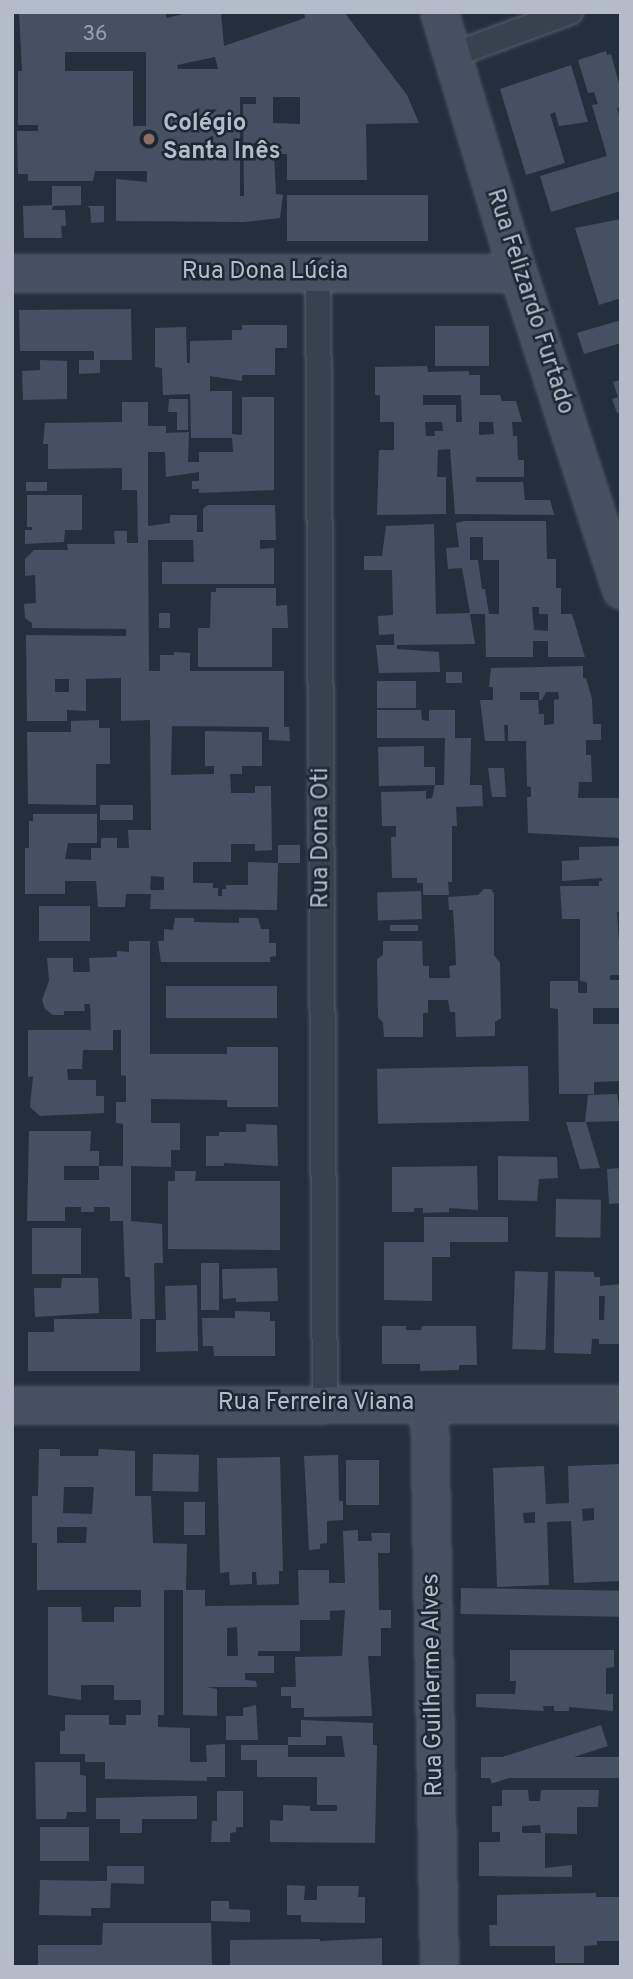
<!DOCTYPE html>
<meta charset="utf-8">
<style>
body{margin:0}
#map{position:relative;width:633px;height:1979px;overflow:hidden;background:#242f3e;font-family:Overpass,sans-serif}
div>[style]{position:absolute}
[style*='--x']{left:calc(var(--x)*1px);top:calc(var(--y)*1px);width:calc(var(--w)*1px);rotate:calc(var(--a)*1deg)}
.building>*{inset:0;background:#455162;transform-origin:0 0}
.roads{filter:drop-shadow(0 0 2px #565f6c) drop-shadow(0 0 2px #565f6c)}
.street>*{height:24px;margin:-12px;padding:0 12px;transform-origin:12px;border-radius:12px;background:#38414e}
.secondary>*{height:35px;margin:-17.5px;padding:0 17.5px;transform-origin:17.5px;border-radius:17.5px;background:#465061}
.dots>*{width:19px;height:19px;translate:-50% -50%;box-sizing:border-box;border:4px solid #1d2633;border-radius:50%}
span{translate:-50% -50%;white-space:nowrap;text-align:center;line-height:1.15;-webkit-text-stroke:5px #1d2633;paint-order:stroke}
.number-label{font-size:21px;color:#98a1af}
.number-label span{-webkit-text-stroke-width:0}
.poi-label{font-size:24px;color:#b4bcc9;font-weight:700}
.left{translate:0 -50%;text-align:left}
.street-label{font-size:24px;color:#b4bcc9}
.frame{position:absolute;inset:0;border:14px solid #b4bcc9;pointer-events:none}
</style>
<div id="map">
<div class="building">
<i style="clip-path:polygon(evenodd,19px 12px,165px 12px,167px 18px,191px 12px,221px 12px,224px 46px,305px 18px,304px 12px,344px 12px,407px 95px,419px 123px,366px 124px,367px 180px,287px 180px,287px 154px,274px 154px,276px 194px,283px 195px,280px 218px,244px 222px,116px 221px,116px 179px,147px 182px,147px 171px,95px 171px,93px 181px,28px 181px,28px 174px,18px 174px,17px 131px,38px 131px,38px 125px,18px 125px,18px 71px,22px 71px,19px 12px,65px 52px,146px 52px,146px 126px,133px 126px,133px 71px,65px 71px,65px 52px,19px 12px,215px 57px,218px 69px,178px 69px,177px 65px,215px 57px,19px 12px,240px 97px,256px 97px,256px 104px,243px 104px,244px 196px,240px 196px,240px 97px,19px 12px,273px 97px,300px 97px,300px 124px,273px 123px,273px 97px)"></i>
<i style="clip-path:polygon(606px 51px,607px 55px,611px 54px,621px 91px,621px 107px,617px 108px,621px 121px,621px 191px,551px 212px,540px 176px,607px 156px,592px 105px,598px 104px,594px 92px,588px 93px,578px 60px)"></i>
<i style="clip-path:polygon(571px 65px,588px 122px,559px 126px,555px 112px,550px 114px,565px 163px,526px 175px,500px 89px)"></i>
<i style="clip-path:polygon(52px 186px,81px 186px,81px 205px,53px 206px,52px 210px,65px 210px,66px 226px,61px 226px,62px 238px,24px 238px,23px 206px,52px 205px)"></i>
<i style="left:428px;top:195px;width:46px;height:141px;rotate:90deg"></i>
<i style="clip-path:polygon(87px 206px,104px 206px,104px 222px,91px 223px,90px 208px)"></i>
<i style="clip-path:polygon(621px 219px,621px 298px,599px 305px,575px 228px)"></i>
<i style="clip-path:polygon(131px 309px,132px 360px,100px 360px,100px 373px,79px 374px,79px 360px,94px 360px,94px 351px,20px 351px,19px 310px)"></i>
<i style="clip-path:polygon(621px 320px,621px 343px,584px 354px,577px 333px)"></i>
<i style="clip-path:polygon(evenodd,242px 325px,287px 325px,287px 348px,275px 348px,275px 375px,242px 375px,242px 381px,210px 376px,210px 391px,232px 391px,232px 434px,242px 435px,242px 397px,274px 397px,274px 490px,199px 493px,199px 489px,192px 489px,192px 481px,199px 481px,199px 472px,166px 477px,165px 452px,148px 452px,148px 526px,170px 523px,170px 515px,197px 515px,197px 532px,203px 532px,203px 509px,208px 505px,275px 505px,276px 540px,260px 540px,260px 549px,274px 548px,274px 584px,162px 584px,162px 562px,194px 562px,193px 540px,148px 540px,149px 671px,160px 671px,160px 655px,174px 655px,174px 652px,190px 653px,190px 671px,284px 671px,284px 727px,289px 727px,290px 741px,269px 740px,269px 727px,172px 726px,171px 775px,214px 774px,214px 766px,205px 766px,205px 731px,262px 732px,262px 766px,242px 766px,242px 774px,230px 774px,231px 793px,255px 793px,255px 786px,271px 786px,272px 850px,255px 851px,255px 844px,231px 844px,231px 862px,193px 862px,193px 883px,213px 883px,213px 888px,218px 888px,218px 896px,222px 896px,222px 889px,226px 889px,226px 885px,248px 885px,248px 862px,278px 863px,277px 910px,150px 909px,151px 894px,126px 894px,125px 907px,98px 907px,96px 881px,65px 881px,65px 894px,25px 894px,25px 848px,29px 848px,29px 821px,33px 821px,33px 814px,97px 814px,97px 843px,68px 843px,65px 859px,91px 860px,91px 848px,101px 848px,101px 838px,117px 838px,117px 848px,129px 848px,128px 830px,151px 830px,150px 720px,121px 721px,121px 678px,86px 679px,86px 711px,67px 710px,67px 721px,27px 721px,26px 635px,126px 636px,126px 629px,32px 628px,32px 623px,25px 618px,24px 604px,36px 603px,35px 575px,25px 576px,25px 559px,34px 550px,68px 550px,67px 544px,115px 544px,114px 531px,127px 531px,127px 543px,138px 543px,137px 490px,122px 490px,122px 468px,48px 469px,48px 444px,43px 444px,45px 423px,122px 422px,122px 402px,148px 402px,148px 426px,166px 426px,166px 433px,189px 432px,188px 462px,199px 462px,199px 452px,233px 452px,232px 438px,191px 438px,190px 394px,163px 395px,162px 368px,155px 367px,155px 328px,186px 327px,187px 363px,190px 363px,190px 341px,232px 340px,232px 330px,242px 330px,242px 325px,55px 679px,69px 679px,69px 692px,55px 692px,55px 679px,242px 325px,151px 876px,164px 877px,164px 890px,150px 890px,151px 876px)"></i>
<i style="left:435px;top:326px;width:54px;height:40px"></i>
<i style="clip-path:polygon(40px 360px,67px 361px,67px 399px,23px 400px,22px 371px,40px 370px)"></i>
<i style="clip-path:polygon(evenodd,427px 366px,428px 372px,469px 371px,469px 375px,480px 375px,480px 395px,500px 395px,502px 401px,516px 401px,522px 422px,512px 422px,513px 436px,517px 436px,518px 460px,524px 460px,524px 477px,476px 477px,476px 482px,523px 482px,525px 500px,550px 500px,554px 515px,455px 514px,450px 449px,438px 450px,437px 477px,446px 477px,446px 514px,377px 515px,379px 450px,394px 450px,394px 422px,380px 422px,380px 395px,375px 395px,375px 367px,427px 366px,423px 395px,461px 395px,462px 422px,456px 422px,456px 405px,423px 405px,423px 395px,427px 366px,425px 422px,442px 422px,443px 431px,434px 431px,435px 436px,426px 436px,425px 422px,427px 366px,479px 422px,493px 422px,494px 434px,479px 435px,479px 422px)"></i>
<i style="clip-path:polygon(621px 380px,621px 412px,617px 413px,612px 399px,618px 397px,613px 382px)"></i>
<i style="clip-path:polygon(169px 399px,188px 399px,188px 430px,177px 430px,177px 412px,168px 412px)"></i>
<i style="left:26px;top:482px;width:21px;height:9px"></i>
<i style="clip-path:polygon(27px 495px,82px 495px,82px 530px,65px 530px,64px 542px,25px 544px,25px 530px,32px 530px,32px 527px,27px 527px)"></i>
<i style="clip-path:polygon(evenodd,464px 521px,546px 521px,547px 559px,556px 559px,556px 588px,561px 588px,561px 614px,572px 614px,585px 657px,548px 657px,548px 641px,533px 641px,533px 657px,486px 657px,485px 614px,470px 614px,475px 644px,397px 645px,397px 649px,439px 652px,440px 672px,379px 673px,376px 645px,394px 645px,394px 634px,379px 635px,378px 616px,393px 615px,392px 570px,364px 570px,364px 556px,382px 556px,386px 526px,434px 524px,436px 614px,470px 613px,462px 568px,448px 569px,446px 548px,459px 547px,456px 523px,464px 521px,470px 537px,483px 537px,483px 560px,499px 560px,499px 614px,489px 614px,485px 589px,482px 589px,478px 560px,470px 560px,470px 537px,464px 521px,532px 607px,539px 607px,539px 614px,548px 614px,548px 631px,534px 630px,532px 607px)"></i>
<i style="clip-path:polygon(216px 588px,276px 588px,276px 606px,287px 605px,288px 628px,272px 628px,272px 667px,198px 667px,198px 628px,210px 628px,211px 592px,216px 592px)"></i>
<i style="left:159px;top:613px;width:11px;height:15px"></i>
<i style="clip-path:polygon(evenodd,583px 666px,583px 678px,586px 678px,592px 699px,593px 724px,601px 724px,601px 740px,586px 740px,586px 755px,591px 755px,592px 782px,579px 782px,578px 798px,621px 798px,621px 838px,528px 833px,527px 797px,531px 797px,531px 787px,527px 786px,526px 741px,508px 741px,508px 725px,504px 725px,505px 741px,485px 741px,480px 700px,493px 700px,493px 687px,489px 687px,491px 668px,583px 666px,520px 692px,539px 692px,539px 700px,542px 700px,546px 692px,558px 692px,559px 699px,554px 700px,554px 724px,544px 725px,544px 714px,539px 714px,538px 700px,520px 700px,520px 692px)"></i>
<i style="left:446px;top:672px;width:16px;height:11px"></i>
<i style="left:377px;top:681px;width:39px;height:27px"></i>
<i style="clip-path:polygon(377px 710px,421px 710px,422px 720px,429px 721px,429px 710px,455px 710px,455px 738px,471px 738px,470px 785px,482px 785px,483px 806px,456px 807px,457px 826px,452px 826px,452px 882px,448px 882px,449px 895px,423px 895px,423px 883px,417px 883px,417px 878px,392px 878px,391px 837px,396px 837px,396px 826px,382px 826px,381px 792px,426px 791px,426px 799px,432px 798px,435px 785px,379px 786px,378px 747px,424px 746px,424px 767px,435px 767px,435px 785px,444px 785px,445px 738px,377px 738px)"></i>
<i style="clip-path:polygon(99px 720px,99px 728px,110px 728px,110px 764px,96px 764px,96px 805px,28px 804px,27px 732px,71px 732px,71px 721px)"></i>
<i style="clip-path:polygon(488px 768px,504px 768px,506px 797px,492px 797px)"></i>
<i style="left:100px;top:805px;width:33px;height:15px"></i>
<i style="left:278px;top:845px;width:22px;height:18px"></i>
<i style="clip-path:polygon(621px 846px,621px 912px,617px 912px,621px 975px,610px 975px,610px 980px,621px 980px,621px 1008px,593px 1008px,593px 1024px,621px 1024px,621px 1081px,594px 1082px,594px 1094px,559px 1094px,558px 1009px,550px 1008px,550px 981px,578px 981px,578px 993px,587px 993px,587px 982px,591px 983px,580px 981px,580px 919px,562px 919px,560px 886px,599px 886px,599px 881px,602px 881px,602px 878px,562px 881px,562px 861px,579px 860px,579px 847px)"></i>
<i style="clip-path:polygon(484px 889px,491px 889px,494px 894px,494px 955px,500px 963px,501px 1018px,495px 1022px,495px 1036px,456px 1037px,455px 1012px,450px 1012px,448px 1000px,428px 1000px,428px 1013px,423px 1013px,423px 1037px,384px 1037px,383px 1023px,378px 1017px,377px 959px,383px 955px,383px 941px,422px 941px,423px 966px,429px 966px,429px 978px,450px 978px,449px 966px,456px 965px,455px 941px,453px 910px,449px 910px,448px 897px,478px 895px)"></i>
<i style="left:421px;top:891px;width:28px;height:44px;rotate:88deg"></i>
<i style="left:90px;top:906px;width:35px;height:51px;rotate:90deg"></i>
<i style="clip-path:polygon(175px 918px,194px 918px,194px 922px,239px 923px,239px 918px,258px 918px,261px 929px,269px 929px,269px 943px,276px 943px,276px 956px,270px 957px,270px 962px,161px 962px,158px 941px,164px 941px,164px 929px,173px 930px)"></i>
<i style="left:390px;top:925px;width:28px;height:6px"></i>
<i style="clip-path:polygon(129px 941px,150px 941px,150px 1054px,227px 1054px,227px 1047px,278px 1047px,278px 1107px,227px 1107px,227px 1100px,151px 1099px,151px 1123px,180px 1123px,180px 1150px,171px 1150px,171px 1167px,131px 1166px,131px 1221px,162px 1224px,163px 1263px,154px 1263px,155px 1319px,140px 1319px,140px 1371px,28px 1371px,28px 1332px,54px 1332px,54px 1319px,132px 1319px,130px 1277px,125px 1277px,123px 1221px,110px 1221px,110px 1207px,94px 1207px,94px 1212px,81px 1212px,81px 1207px,65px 1207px,65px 1221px,27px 1221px,29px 1131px,91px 1131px,90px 1151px,99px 1151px,99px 1166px,64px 1166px,64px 1180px,99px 1180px,99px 1166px,123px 1166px,123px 1124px,116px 1123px,116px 1102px,126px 1102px,126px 1076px,121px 1075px,121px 1030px,113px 1030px,113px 1050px,83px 1050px,82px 1069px,67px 1069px,68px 1080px,96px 1080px,96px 1096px,104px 1096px,104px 1113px,40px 1116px,30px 1107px,33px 1076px,28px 1077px,28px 1030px,91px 1030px,90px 1004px,84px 1004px,85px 1011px,64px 1011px,64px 1015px,53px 1015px,45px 1009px,42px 1000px,49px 981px,47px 958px,73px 958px,73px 972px,90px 972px,89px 958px,117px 957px,117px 951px,129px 952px)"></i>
<i style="left:166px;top:986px;width:111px;height:32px"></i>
<i style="left:528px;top:1066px;width:55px;height:151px;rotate:89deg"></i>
<i style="clip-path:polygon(617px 1094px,621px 1121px,586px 1122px,600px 1168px,580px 1169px,566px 1122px,585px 1122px,588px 1095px)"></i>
<i style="clip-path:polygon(246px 1124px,277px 1125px,278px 1166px,224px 1163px,224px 1166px,206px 1166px,206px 1136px,219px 1136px,219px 1132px,246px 1132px)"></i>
<i style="clip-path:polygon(498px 1156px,557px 1157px,558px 1178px,539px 1179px,537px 1201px,498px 1200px)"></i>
<i style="clip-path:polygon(477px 1166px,478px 1210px,449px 1208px,449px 1212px,423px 1213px,423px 1208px,414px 1208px,414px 1212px,392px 1212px,392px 1167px)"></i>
<i style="clip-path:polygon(621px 1168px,621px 1203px,609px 1204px,607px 1169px)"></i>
<i style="clip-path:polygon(175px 1171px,196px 1171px,195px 1181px,280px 1181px,280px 1250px,168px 1249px,168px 1181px,175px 1181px)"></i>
<i style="left:556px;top:1199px;width:45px;height:38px;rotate:1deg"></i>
<i style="clip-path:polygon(424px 1217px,508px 1217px,508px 1242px,450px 1242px,450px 1257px,432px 1257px,432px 1301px,384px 1300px,384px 1242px,424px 1242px)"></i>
<i style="left:32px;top:1228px;width:49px;height:46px"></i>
<i style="left:201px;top:1263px;width:18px;height:47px"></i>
<i style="clip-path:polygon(277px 1268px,278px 1301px,236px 1302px,236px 1298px,223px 1299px,222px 1269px)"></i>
<i style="left:515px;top:1271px;width:33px;height:78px;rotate:2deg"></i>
<i style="clip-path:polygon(evenodd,555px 1271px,594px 1272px,594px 1277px,600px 1277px,600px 1286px,621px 1284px,621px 1344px,599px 1344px,599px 1339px,592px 1339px,591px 1354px,554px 1353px,555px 1271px,599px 1296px,605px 1296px,604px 1320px,599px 1320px,599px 1296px)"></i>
<i style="clip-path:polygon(62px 1278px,98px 1278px,99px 1313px,35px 1317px,34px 1288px,61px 1288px)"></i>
<i style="clip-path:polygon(197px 1285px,198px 1351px,156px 1352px,156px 1320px,166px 1320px,165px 1286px)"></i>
<i style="clip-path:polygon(235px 1311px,270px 1312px,270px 1321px,275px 1321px,275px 1356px,214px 1356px,213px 1346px,203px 1346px,202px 1318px,235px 1318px)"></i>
<i style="clip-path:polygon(382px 1326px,406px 1326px,406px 1330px,421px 1330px,422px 1326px,476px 1326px,477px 1365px,459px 1365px,459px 1370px,420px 1371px,420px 1364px,382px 1364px)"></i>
<i style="clip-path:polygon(evenodd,39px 1449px,60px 1449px,60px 1456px,98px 1456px,99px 1449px,135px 1451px,135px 1496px,151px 1496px,153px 1543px,187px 1544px,186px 1590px,205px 1590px,205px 1606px,299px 1605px,298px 1570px,329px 1570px,329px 1583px,345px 1583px,343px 1531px,358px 1530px,358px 1541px,372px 1541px,371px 1533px,390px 1533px,390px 1553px,378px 1553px,379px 1610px,391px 1610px,391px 1628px,381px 1628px,381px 1656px,368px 1656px,372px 1716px,304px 1717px,304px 1708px,291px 1708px,291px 1696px,281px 1696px,281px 1687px,296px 1687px,295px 1657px,342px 1656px,345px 1610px,330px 1611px,330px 1620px,300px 1620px,300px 1651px,258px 1651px,258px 1656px,274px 1656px,274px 1673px,245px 1673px,245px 1680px,256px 1681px,257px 1687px,206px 1687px,217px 1689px,217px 1716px,183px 1715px,183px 1590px,164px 1590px,164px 1715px,158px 1715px,158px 1727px,190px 1728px,190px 1762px,207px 1762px,206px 1745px,225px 1744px,225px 1777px,207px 1777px,207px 1781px,105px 1779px,105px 1762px,85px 1762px,85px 1754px,60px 1754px,60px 1731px,65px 1731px,65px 1715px,109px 1715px,109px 1725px,126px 1725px,126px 1715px,141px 1715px,141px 1700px,114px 1700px,114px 1685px,81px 1685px,81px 1700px,48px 1695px,48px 1607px,81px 1607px,82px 1622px,114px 1622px,114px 1607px,141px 1607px,141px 1590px,37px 1590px,37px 1543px,32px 1543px,32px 1496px,38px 1496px,39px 1449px,64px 1487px,94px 1487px,92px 1514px,63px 1513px,64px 1487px,39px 1449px,57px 1527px,87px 1527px,86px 1543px,57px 1543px,57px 1527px,39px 1449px,237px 1627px,238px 1656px,227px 1656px,227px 1628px,237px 1627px)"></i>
<i style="left:153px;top:1454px;width:46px;height:37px;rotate:1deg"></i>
<i style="clip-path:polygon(338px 1455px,339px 1501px,343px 1501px,343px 1520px,327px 1521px,327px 1543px,320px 1544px,320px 1549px,309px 1550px,304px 1456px)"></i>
<i style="clip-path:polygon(280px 1457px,283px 1571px,279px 1571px,279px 1584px,257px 1585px,256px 1572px,252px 1572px,252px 1584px,230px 1585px,229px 1572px,220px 1573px,217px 1458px)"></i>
<i style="left:346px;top:1460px;width:33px;height:45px"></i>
<i style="clip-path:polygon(evenodd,620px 1464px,621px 1581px,574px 1583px,571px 1521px,547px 1522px,549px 1585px,497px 1587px,493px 1468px,544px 1466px,546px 1504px,569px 1503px,568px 1466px,620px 1464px,594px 1508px,594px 1520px,583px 1521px,582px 1509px,594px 1508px,620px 1464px,535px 1512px,535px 1523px,524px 1523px,523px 1513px,535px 1512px)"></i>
<i style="left:184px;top:1502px;width:21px;height:33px"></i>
<i style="left:461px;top:1588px;width:160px;height:26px;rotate:1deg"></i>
<i style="clip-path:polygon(510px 1650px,614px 1650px,614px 1667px,606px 1668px,606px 1694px,613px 1694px,613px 1711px,569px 1707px,569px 1711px,554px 1711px,554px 1706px,543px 1706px,544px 1711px,476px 1707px,476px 1694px,515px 1694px,516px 1681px,510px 1681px)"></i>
<i style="clip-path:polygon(256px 1705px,258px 1740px,226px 1740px,226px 1716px,243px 1716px,243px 1708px)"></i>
<i style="clip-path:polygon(301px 1720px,373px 1723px,373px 1745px,377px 1745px,375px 1843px,270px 1842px,270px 1820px,283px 1821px,283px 1805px,310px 1806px,310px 1811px,337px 1811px,337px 1805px,317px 1805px,317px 1777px,257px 1777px,257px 1760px,241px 1760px,241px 1745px,288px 1745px,288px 1757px,345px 1757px,342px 1736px,326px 1736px,326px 1745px,288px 1745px,288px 1737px,301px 1737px)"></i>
<i style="left:601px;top:1725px;width:22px;height:122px;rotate:72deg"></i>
<i style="left:481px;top:1757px;width:140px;height:21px"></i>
<i style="clip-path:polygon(35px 1762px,80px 1762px,80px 1775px,86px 1776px,86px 1812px,67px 1812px,66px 1819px,36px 1819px)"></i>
<i style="clip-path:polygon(evenodd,502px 1790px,528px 1790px,529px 1801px,540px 1801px,541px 1790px,599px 1790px,598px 1807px,577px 1807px,577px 1834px,545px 1833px,545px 1868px,572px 1865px,572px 1877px,479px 1876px,479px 1842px,500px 1842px,500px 1832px,492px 1832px,492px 1806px,502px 1806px,502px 1790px,540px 1825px,541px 1833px,522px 1833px,522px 1826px,540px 1825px)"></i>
<i style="clip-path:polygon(217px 1791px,243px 1791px,243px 1827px,236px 1827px,236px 1832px,230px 1833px,230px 1842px,211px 1842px,212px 1821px,217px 1821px)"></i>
<i style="clip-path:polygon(180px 1796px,197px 1796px,197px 1819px,142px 1819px,142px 1833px,120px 1833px,120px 1819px,96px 1819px,96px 1798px)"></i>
<i style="left:40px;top:1827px;width:49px;height:34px"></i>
<i style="clip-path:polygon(107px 1866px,144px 1866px,144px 1884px,111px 1883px,110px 1908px,91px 1908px,91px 1916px,39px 1915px,40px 1880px,107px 1881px)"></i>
<i style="clip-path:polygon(287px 1885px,305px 1886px,304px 1900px,317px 1900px,317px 1886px,359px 1886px,358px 1897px,365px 1897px,365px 1923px,301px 1922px,301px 1915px,287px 1915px)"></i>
<i style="clip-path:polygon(596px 1893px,596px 1897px,620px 1897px,620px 1941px,597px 1941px,597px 1945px,584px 1946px,584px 1963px,555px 1963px,555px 1946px,490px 1946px,489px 1925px,497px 1925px,497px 1895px)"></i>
<i style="clip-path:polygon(211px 1901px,229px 1901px,229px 1909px,250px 1910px,250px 1922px,211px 1921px)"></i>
<i style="clip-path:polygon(103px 1923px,211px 1923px,212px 1965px,38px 1967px,38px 1945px,102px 1945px)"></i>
<i style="clip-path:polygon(382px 1938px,382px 1967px,230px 1967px,230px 1940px,320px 1939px,320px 1941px)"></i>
</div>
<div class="roads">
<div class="street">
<i style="--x:453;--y:55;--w:125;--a:-20.2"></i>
<i style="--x:318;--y:273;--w:1130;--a:89.65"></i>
</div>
<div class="secondary">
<i style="--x:439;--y:12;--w:273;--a:73.2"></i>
<i style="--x:518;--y:273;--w:333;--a:72"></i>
<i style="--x:12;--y:273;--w:506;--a:0"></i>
<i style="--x:429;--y:1404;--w:563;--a:88.98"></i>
<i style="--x:12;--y:1405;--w:609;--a:-0.09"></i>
</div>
</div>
<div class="dots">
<i style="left:149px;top:139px;background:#8d6e63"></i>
</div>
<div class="number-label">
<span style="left:95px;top:35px">36</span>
</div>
<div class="poi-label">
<span class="left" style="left:163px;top:139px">Colégio<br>Santa Inês</span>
</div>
<div class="street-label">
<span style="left:265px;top:273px">Rua Dona Lúcia</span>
<span style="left:529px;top:302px;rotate:72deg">Rua Felizardo Furtado</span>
<span style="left:322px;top:838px;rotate:-90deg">Rua Dona Oti</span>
<span style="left:316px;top:1404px">Rua Ferreira Viana</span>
<span style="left:434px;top:1685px;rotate:-91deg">Rua Guilherme Alves</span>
</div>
<div class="frame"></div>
</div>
